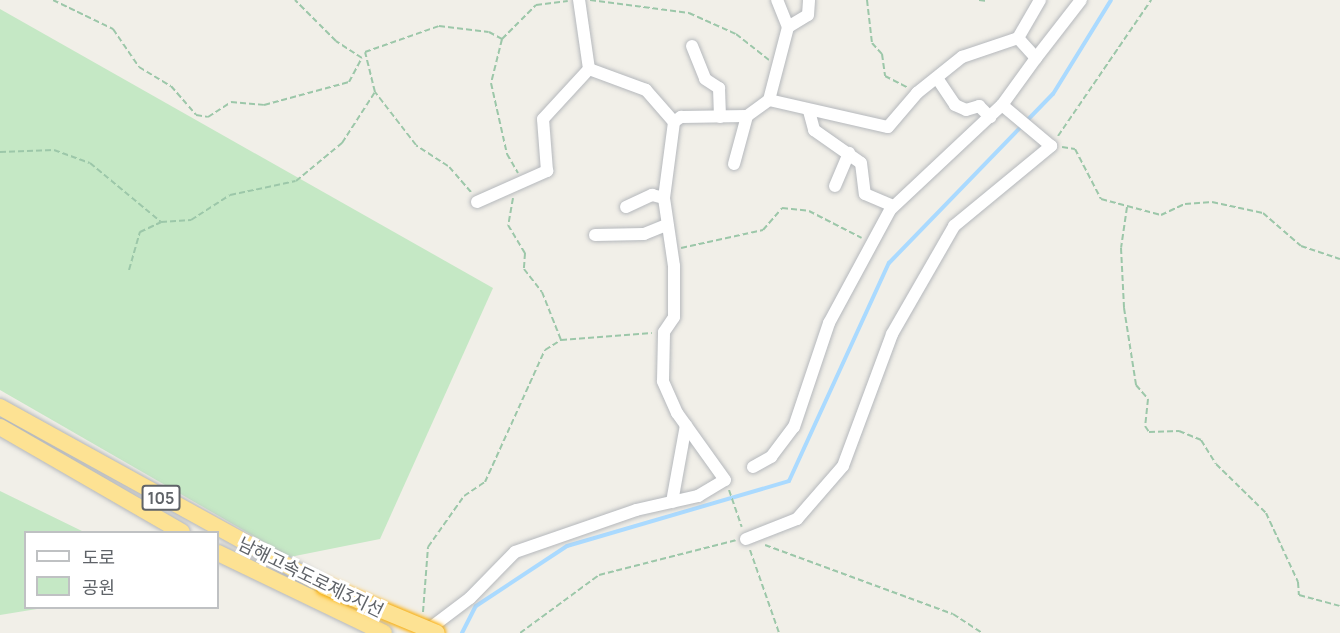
<!DOCTYPE html>
<meta charset="utf-8">
<style>
body{margin:0}
#map{position:relative;width:1340px;height:633px;overflow:hidden;background:#f1efe8;font-family:Manrope,"Noto Sans KR",sans-serif}
div>[style]{position:absolute}
[style*='--x']{left:calc(var(--x)*1px);top:calc(var(--y)*1px);width:calc(var(--w)*1px);rotate:calc(var(--a)*1deg)}
.green>*{inset:0;background:#c5e8c5}
.stream>*{height:4px;margin:-2px;padding:0 2px;transform-origin:2px;border-radius:2px;background:#aadaff}
.path>*{height:2px;margin-top:-1px;transform-origin:0;background:repeating-linear-gradient(90deg,#9cc7a9 0 6px,transparent 0 9px)}
.roads{filter:drop-shadow(0 0 2px #b5b8bc) drop-shadow(0 0 2px #b5b8bc)}
.minor>*{height:12px;margin:-6px;padding:0 6px;transform-origin:6px;border-radius:6px;background:#fff}
.highway>*{height:16px;margin:-8px;padding:0 8px;transform-origin:8px;border-radius:8px;background:#fde293}
.bridges{filter:drop-shadow(0 0 2px #f9ab00) drop-shadow(0 0 2px #f9ab00)}
.highway-bridge>*{height:16px;margin:-8px;padding:0 8px;transform-origin:8px;border-radius:8px;background:#fde293}
span{translate:-50% -50%;white-space:nowrap;text-align:center;line-height:1.15;-webkit-text-stroke:6px #fff;paint-order:stroke}
.shield-label span{padding:2px 4px;background:#fff;border:2px solid;border-radius:4px;-webkit-text-stroke-width:0}
.shield-label{font-size:16px;color:#5f6368;font-weight:700}
.street-label{font-size:18px;color:#5f6368}
.legend{position:absolute;left:24px;top:531px;width:195px;height:78px;box-sizing:border-box;background:#fff;border:2px solid #bfc1c3;margin:0;padding:8px 10px;list-style:none;font-size:18px;color:#5f6368}
.legend li{display:flex;align-items:center;gap:12px;height:30px}
.legend b{width:30px;border:2px solid #bfc1c3}
</style>
<div id="map">
<div class="green">
<i style="clip-path:polygon(0 9px,493px 288px,380px 539px,290px 557px,0 390px)"></i>
<i style="clip-path:polygon(0 491px,84px 532px,26px 532px,26px 608px,43px 608px,0 615px)"></i>
</div>
<div class="stream">
<i style="--x:462;--y:633;--w:30;--a:-63"></i>
<i style="--x:476;--y:606;--w:109;--a:-33.4"></i>
<i style="--x:567;--y:546;--w:231;--a:-16.3"></i>
<i style="--x:789;--y:481;--w:240;--a:-65.4"></i>
<i style="--x:889;--y:263;--w:235;--a:-45.9"></i>
<i style="--x:1053;--y:94;--w:110;--a:-58.3"></i>
</div>
<div class="path">
<i style="--x:53;--y:0;--w:67;--a:25.8"></i>
<i style="--x:113;--y:29;--w:46;--a:55.6"></i>
<i style="--x:139;--y:67;--w:37;--a:31"></i>
<i style="--x:171;--y:86;--w:38;--a:49"></i>
<i style="--x:196;--y:115;--w:12;--a:9"></i>
<i style="--x:208;--y:117;--w:27;--a:-33"></i>
<i style="--x:231;--y:102;--w:33;--a:5"></i>
<i style="--x:264;--y:105;--w:88;--a:-15.1"></i>
<i style="--x:349;--y:82;--w:27;--a:-62"></i>
<i style="--x:362;--y:58;--w:31;--a:-147"></i>
<i style="--x:336;--y:41;--w:58;--a:-135"></i>
<i style="--x:590;--y:0;--w:100;--a:7.5"></i>
<i style="--x:689;--y:13;--w:51;--a:24.1"></i>
<i style="--x:736;--y:34;--w:42;--a:38.2"></i>
<i style="--x:867;--y:0;--w:43;--a:83.4"></i>
<i style="--x:872;--y:43;--w:15;--a:48"></i>
<i style="--x:882;--y:54;--w:22;--a:82"></i>
<i style="--x:885;--y:76;--w:25;--a:27"></i>
<i style="--x:979;--y:0;--w:8;--a:7"></i>
<i style="--x:502;--y:39;--w:45;--a:104"></i>
<i style="--x:491;--y:83;--w:73;--a:77.3"></i>
<i style="--x:507;--y:154;--w:22;--a:60"></i>
<i style="--x:1058;--y:136;--w:165;--a:-55.6"></i>
<i style="--x:1062;--y:147;--w:13;--a:9"></i>
<i style="--x:1075;--y:149;--w:56;--a:62.5"></i>
<i style="--x:1101;--y:199;--w:62;--a:14.9"></i>
<i style="--x:1161;--y:215;--w:26;--a:-25"></i>
<i style="--x:1185;--y:204;--w:27;--a:-4"></i>
<i style="--x:1212;--y:202;--w:52;--a:12.2"></i>
<i style="--x:1263;--y:213;--w:50;--a:41"></i>
<i style="--x:1301;--y:246;--w:41;--a:18.4"></i>
<i style="--x:0;--y:152;--w:54;--a:-2.1"></i>
<i style="--x:54;--y:150;--w:38;--a:20"></i>
<i style="--x:90;--y:163;--w:92;--a:39.7"></i>
<i style="--x:471;--y:192;--w:35;--a:-131"></i>
<i style="--x:448;--y:166;--w:38;--a:-147"></i>
<i style="--x:416;--y:145;--w:67;--a:-127.7"></i>
<i style="--x:375;--y:92;--w:41;--a:-104"></i>
<i style="--x:365;--y:52;--w:78;--a:-19.4"></i>
<i style="--x:439;--y:26;--w:50;--a:6.8"></i>
<i style="--x:489;--y:32;--w:15;--a:28"></i>
<i style="--x:502;--y:39;--w:48;--a:-45"></i>
<i style="--x:536;--y:5;--w:32;--a:-7"></i>
<i style="--x:513;--y:198;--w:27;--a:100"></i>
<i style="--x:508;--y:225;--w:33;--a:59"></i>
<i style="--x:525;--y:253;--w:16;--a:94"></i>
<i style="--x:524;--y:269;--w:29;--a:52"></i>
<i style="--x:542;--y:292;--w:52;--a:68.4"></i>
<i style="--x:1127;--y:207;--w:41;--a:98.3"></i>
<i style="--x:1121;--y:248;--w:60;--a:87.1"></i>
<i style="--x:1124;--y:308;--w:78;--a:81.1"></i>
<i style="--x:1136;--y:385;--w:18;--a:49"></i>
<i style="--x:1148;--y:399;--w:27;--a:96"></i>
<i style="--x:1145;--y:426;--w:7;--a:56"></i>
<i style="--x:1149;--y:432;--w:30;--a:-2"></i>
<i style="--x:1179;--y:431;--w:24;--a:22"></i>
<i style="--x:1201;--y:440;--w:28;--a:58"></i>
<i style="--x:1216;--y:464;--w:70;--a:44.4"></i>
<i style="--x:1266;--y:513;--w:76;--a:65.1"></i>
<i style="--x:1298;--y:582;--w:13;--a:86"></i>
<i style="--x:1299;--y:595;--w:42;--a:15"></i>
<i style="--x:681;--y:248;--w:84;--a:-12.4"></i>
<i style="--x:763;--y:230;--w:29;--a:-49"></i>
<i style="--x:782;--y:208;--w:27;--a:6"></i>
<i style="--x:809;--y:211;--w:59;--a:27"></i>
<i style="--x:129;--y:270;--w:40;--a:-74"></i>
<i style="--x:140;--y:232;--w:23;--a:-25"></i>
<i style="--x:161;--y:222;--w:30;--a:-4"></i>
<i style="--x:191;--y:220;--w:46;--a:-32.7"></i>
<i style="--x:230;--y:195;--w:67;--a:-12"></i>
<i style="--x:296;--y:181;--w:60;--a:-39.6"></i>
<i style="--x:342;--y:143;--w:61;--a:-57.1"></i>
<i style="--x:729;--y:490;--w:39;--a:71"></i>
<i style="--x:765;--y:545;--w:200;--a:20.2"></i>
<i style="--x:953;--y:614;--w:35;--a:33"></i>
<i style="--x:750;--y:550;--w:88;--a:70.7"></i>
<i style="--x:423;--y:612;--w:65;--a:-85.6"></i>
<i style="--x:428;--y:547;--w:62;--a:-54.8"></i>
<i style="--x:464;--y:496;--w:25;--a:-34"></i>
<i style="--x:485;--y:482;--w:145;--a:-65.6"></i>
<i style="--x:545;--y:350;--w:19;--a:-32"></i>
<i style="--x:561;--y:340;--w:91;--a:-4.4"></i>
<i style="--x:520;--y:633;--w:98;--a:-36.3"></i>
<i style="--x:599;--y:575;--w:141;--a:-14.3"></i>
</div>
<div class="roads">
<div class="minor">
<i style="--x:788;--y:27;--w:23;--a:-31"></i>
<i style="--x:808;--y:15;--w:15;--a:-86"></i>
<i style="--x:692;--y:46;--w:35;--a:68"></i>
<i style="--x:705;--y:79;--w:17;--a:33"></i>
<i style="--x:719;--y:88;--w:29;--a:88"></i>
<i style="--x:1036;--y:58;--w:73;--a:-52.2"></i>
<i style="--x:937;--y:78;--w:32;--a:56"></i>
<i style="--x:955;--y:105;--w:12;--a:24"></i>
<i style="--x:966;--y:110;--w:14;--a:-17"></i>
<i style="--x:979;--y:106;--w:16;--a:45"></i>
<i style="--x:769;--y:100;--w:75;--a:-75.4"></i>
<i style="--x:788;--y:27;--w:29;--a:-112"></i>
<i style="--x:809;--y:111;--w:20;--a:75"></i>
<i style="--x:814;--y:130;--w:57;--a:35.1"></i>
<i style="--x:861;--y:163;--w:31;--a:83"></i>
<i style="--x:865;--y:194;--w:30;--a:23"></i>
<i style="--x:674;--y:122;--w:9;--a:-36"></i>
<i style="--x:681;--y:117;--w:66;--a:-0.9"></i>
<i style="--x:747;--y:116;--w:27;--a:-36"></i>
<i style="--x:769;--y:100;--w:122;--a:12.8"></i>
<i style="--x:888;--y:127;--w:45;--a:-49.5"></i>
<i style="--x:917;--y:93;--w:58;--a:-38.7"></i>
<i style="--x:962;--y:57;--w:59;--a:-18.7"></i>
<i style="--x:1018;--y:38;--w:44;--a:-59.9"></i>
<i style="--x:734;--y:164;--w:50;--a:-74.8"></i>
<i style="--x:835;--y:186;--w:36;--a:-67"></i>
<i style="--x:477;--y:202;--w:77;--a:-23.9"></i>
<i style="--x:547;--y:171;--w:52;--a:-94.4"></i>
<i style="--x:543;--y:119;--w:68;--a:-47.4"></i>
<i style="--x:626;--y:207;--w:29;--a:-25"></i>
<i style="--x:652;--y:195;--w:12;--a:14"></i>
<i style="--x:595;--y:235;--w:49;--a:-1.2"></i>
<i style="--x:644;--y:234;--w:24;--a:-22"></i>
<i style="--x:753;--y:467;--w:21;--a:-29"></i>
<i style="--x:771;--y:457;--w:38;--a:-53"></i>
<i style="--x:794;--y:427;--w:110;--a:-71.4"></i>
<i style="--x:829;--y:323;--w:128;--a:-61.6"></i>
<i style="--x:890;--y:210;--w:154;--a:-43.2"></i>
<i style="--x:1002;--y:105;--w:58;--a:-54.1"></i>
<i style="--x:1036;--y:58;--w:27;--a:-132"></i>
<i style="--x:672;--y:502;--w:78;--a:-79.7"></i>
<i style="--x:746;--y:539;--w:55;--a:-21.4"></i>
<i style="--x:797;--y:519;--w:70;--a:-49"></i>
<i style="--x:843;--y:466;--w:141;--a:-69.6"></i>
<i style="--x:892;--y:334;--w:125;--a:-60.1"></i>
<i style="--x:954;--y:226;--w:126;--a:-39.5"></i>
<i style="--x:1051;--y:146;--w:64;--a:-140.1"></i>
<i style="--x:425;--y:632;--w:56;--a:-37.1"></i>
<i style="--x:470;--y:598;--w:64;--a:-45.6"></i>
<i style="--x:515;--y:552;--w:128;--a:-19.1"></i>
<i style="--x:636;--y:510;--w:64;--a:-12.7"></i>
<i style="--x:698;--y:496;--w:31;--a:-31"></i>
<i style="--x:725;--y:480;--w:82;--a:-125.6"></i>
<i style="--x:677;--y:413;--w:35;--a:-114"></i>
<i style="--x:663;--y:381;--w:49;--a:-88.8"></i>
<i style="--x:664;--y:332;--w:18;--a:-56"></i>
<i style="--x:674;--y:317;--w:51;--a:-90"></i>
<i style="--x:674;--y:266;--w:69;--a:-98.4"></i>
<i style="--x:664;--y:198;--w:77;--a:-82.5"></i>
<i style="--x:674;--y:122;--w:43;--a:-131.2"></i>
<i style="--x:646;--y:90;--w:61;--a:-159.8"></i>
<i style="--x:589;--y:69;--w:70;--a:-98.2"></i>
</div>
<div class="highway">
<i style="--x:0;--y:407;--w:370;--a:28.9"></i>
<i style="--x:0;--y:427;--w:210;--a:30"></i>
<i style="--x:218;--y:553;--w:184;--a:25.7"></i>
</div>
</div>
<div class="bridges">
<div class="highway-bridge">
<i style="--x:324;--y:586;--w:122;--a:22.6"></i>
</div>
</div>
<div class="shield-label">
<span style="left:161px;top:498px">105</span>
</div>
<div class="street-label">
<span style="left:311px;top:577px;rotate:26deg">남해고속도로제3지선</span>
</div>
<ul class="legend">
<li><b style="height:8px;background:#fff"></b>도로</li>
<li><b style="height:16px;background:#c5e8c5"></b>공원</li>
</ul>
</div>
